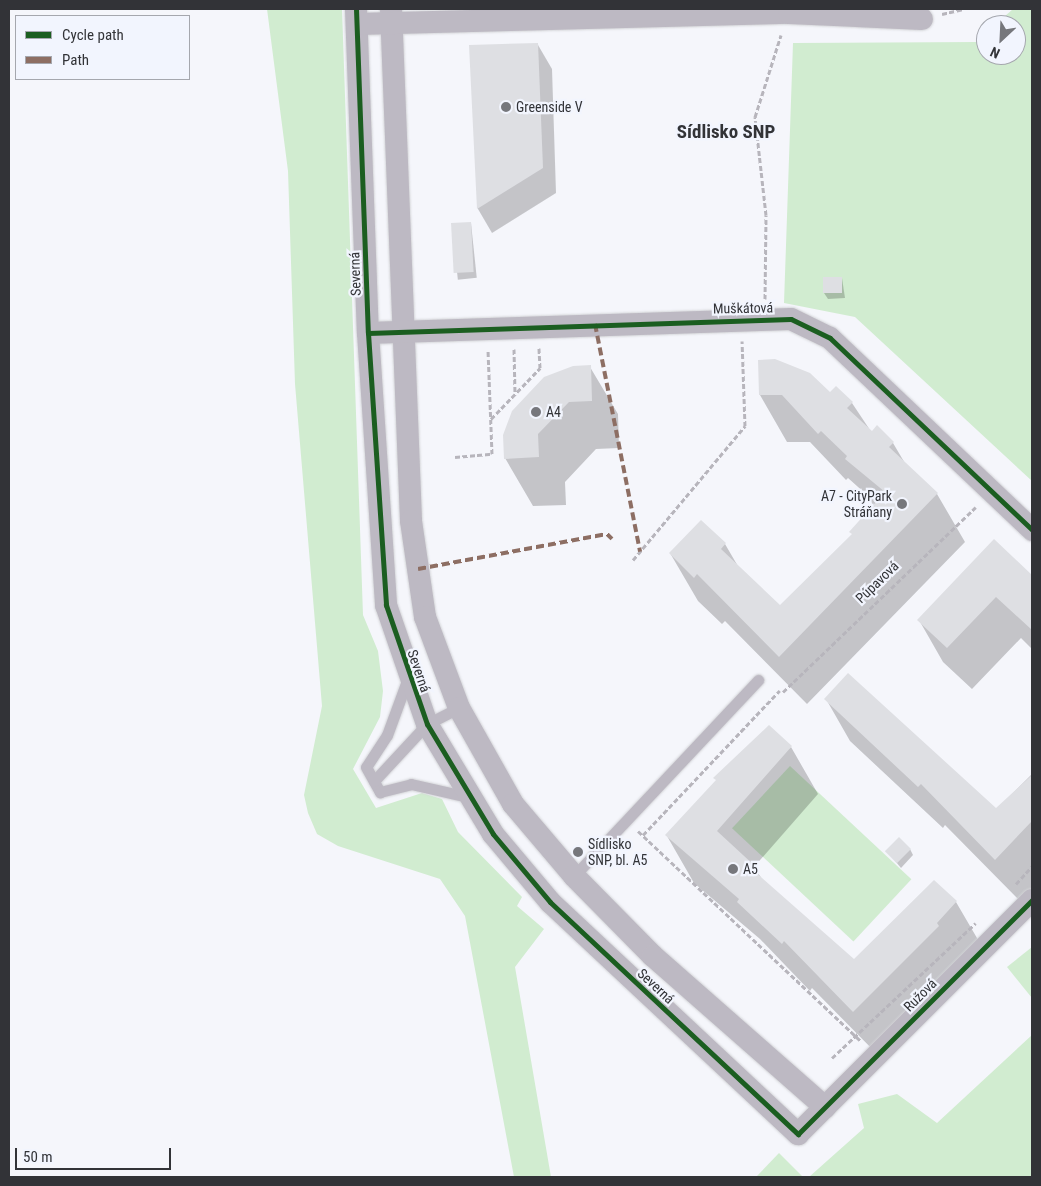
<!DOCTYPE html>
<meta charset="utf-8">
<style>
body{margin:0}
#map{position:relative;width:1041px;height:1186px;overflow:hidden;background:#f5f6fb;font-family:"Roboto Condensed",sans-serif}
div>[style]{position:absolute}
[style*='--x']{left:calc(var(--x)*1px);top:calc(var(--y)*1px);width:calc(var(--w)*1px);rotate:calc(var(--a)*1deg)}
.green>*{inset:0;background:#d1ecd0;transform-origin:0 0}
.shadow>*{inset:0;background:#0003;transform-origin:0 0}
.building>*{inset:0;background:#dedfe3;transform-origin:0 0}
.path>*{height:3px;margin-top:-1.5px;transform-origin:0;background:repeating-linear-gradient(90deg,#b7b5bc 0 5px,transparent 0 7.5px)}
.roads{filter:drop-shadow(0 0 1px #d3d4d7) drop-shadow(0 0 1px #d3d4d7)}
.service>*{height:11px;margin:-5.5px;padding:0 5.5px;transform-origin:5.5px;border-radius:5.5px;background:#bdb9c3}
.minor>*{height:22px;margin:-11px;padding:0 11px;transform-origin:11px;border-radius:11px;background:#bdb9c3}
.quiet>*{height:4px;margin-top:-2px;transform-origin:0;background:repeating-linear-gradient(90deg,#8d6e63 0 8px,transparent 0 12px)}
.cycleway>*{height:5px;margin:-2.5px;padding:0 2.5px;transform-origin:2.5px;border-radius:2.5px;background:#1b5e20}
.dots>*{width:14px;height:14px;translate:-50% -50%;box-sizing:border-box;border:2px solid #f2f5fe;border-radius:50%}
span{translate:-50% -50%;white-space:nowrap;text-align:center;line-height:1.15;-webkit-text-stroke:4.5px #f2f5fe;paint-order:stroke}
.poi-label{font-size:14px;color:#323337}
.left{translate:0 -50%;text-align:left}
.right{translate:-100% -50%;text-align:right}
.street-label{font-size:14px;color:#323337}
.district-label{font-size:19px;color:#323337;font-weight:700}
.frame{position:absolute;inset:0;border:10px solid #323337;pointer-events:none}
.legend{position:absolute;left:15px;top:15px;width:175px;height:65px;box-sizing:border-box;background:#f2f5fe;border:1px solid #a5a7ae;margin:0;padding:6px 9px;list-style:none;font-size:15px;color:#323337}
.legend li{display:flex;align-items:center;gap:10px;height:25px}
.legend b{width:25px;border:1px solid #a5a7ae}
.north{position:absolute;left:976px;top:15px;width:50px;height:50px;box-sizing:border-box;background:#f2f5fe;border:1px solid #a5a7ae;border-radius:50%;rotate:205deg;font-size:14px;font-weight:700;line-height:20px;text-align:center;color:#323337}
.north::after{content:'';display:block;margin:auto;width:18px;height:22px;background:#76777c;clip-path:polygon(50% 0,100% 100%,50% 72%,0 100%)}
.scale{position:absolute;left:15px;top:1148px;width:156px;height:22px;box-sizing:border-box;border:2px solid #323337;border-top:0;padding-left:6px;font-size:15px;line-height:18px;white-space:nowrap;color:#323337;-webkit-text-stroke:4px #f2f5fe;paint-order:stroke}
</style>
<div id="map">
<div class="green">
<i style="clip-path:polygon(267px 9px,342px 9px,363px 615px,378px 651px,383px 691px,380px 717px,353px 769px,376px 808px,422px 793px,442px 799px,458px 832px,522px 897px,517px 906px,544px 929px,515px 967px,551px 1177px,514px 1177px,465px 916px,440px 879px,338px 846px,317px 834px,308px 813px,304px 795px,322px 706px,295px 384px,288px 171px)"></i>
<i style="clip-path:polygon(1013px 9px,1032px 9px,1032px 481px,855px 317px,784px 303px,793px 43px,977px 42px,986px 33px,986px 55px,1016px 55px,1016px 25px,995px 25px)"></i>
<i style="left:790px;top:766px;width:166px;height:85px;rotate:43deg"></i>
<i style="clip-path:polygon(1032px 947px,1032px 998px,1007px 967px)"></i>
<i style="clip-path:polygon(1032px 1035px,1032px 1177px,809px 1177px,864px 1128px,858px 1104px,897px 1094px,937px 1123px)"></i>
<i style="clip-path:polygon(779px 1153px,803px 1177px,756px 1177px)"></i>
</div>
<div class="shadow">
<i style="clip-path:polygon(538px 45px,552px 69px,556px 193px,492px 233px,478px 209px,470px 46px)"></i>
<i style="left:471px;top:223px;width:55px;height:19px;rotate:84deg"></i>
<i style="clip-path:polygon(842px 278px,845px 298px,828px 299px,824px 293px)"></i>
<i style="clip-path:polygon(590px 367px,618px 414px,619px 448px,596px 449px,565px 482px,566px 505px,533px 506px,505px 458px)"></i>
<i style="clip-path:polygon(830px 393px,852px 403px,872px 433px,877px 427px,893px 443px,906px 465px,937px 494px,965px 542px,807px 704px,725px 621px,722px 624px,698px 601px,670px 553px,725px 544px,739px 568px,780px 606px,853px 535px,874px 507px,867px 495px,848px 478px,846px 480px,810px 442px,787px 442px,760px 395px)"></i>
<i style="clip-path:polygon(994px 541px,1032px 582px,1032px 649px,1021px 638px,972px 689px,943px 662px,919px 620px)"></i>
<i style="clip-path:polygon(826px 699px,996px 810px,1032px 774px,1032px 888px,1020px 901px,945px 825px,943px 828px,850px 741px)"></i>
<i style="clip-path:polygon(791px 747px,818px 794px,754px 867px,762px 879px,854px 961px,934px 882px,956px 902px,984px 950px,881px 1058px,812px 988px,810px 991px,760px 939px,694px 883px,667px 836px)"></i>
<i style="clip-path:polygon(910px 849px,913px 855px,901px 868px,887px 851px)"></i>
</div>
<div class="building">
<i style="clip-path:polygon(538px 43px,543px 168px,477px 209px,469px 45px)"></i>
<i style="left:471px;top:222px;width:50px;height:20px;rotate:87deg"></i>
<i style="left:823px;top:277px;width:19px;height:16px"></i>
<i style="clip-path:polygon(775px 359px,810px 373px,830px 392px,836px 386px,853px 402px,847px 408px,872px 431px,877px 425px,894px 442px,889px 447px,938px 493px,779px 657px,697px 574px,694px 578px,669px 553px,701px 520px,726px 543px,721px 549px,780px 605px,852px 534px,849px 532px,885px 492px,845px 459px,847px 456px,821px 431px,818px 434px,782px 395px,759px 395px,758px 360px)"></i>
<i style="clip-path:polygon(591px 365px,592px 401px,569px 402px,538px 434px,539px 457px,504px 459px,503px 435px,512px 411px,544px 377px,573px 366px)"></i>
<i style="clip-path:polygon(994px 539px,1032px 575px,1032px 630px,996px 597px,947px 648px,917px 620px)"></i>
<i style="clip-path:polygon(848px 673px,996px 808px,1032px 775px,1032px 821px,995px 860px,921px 784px,918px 787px,824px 699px)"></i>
<i style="clip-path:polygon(769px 725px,792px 746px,717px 831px,756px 867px,753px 870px,854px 959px,934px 880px,957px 901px,937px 923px,939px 926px,853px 1012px,784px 941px,782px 944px,737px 902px,739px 899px,665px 835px,716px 780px,713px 778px)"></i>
<i style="left:899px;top:837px;width:17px;height:20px;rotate:45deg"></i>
</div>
<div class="path">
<i style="--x:942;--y:14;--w:22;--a:-13"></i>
<i style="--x:765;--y:299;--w:84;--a:-89.3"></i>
<i style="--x:766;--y:215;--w:99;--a:-96.4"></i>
<i style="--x:755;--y:117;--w:86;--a:-72.4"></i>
<i style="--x:514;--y:349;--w:44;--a:88.7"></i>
<i style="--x:491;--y:419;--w:71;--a:-46.1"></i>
<i style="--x:540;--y:368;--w:20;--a:-93"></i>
<i style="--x:455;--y:457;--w:37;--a:-5"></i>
<i style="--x:492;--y:454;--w:104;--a:-92.2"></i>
<i style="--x:633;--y:560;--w:175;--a:-50.1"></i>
<i style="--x:745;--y:426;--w:85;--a:-92"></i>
<i style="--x:783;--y:692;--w:267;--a:-43.8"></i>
<i style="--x:638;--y:831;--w:306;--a:43.3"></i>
<i style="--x:643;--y:835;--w:199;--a:-46.6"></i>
<i style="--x:1016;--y:884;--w:24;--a:-48"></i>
<i style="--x:832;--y:1058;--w:197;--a:-43.2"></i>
</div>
<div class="roads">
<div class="service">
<i style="--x:408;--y:678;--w:61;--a:110.2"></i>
<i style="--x:387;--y:735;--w:38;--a:123"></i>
<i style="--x:366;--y:767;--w:29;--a:61"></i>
<i style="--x:380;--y:792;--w:32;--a:-14"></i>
<i style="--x:411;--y:784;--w:58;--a:12.8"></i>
<i style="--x:374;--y:781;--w:78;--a:-47.1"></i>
<i style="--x:427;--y:724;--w:36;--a:-27"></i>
<i style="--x:574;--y:876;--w:269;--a:-46.8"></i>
</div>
<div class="minor">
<i style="--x:356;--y:9;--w:324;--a:87.9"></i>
<i style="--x:368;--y:333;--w:273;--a:86.2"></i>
<i style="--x:386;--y:605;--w:126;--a:71"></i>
<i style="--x:427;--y:724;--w:128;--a:59"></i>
<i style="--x:493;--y:834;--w:89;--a:50"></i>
<i style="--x:550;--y:902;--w:340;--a:43.1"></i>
<i style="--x:798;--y:1134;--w:331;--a:-45"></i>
<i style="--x:391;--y:9;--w:512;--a:87.76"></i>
<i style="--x:411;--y:521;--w:97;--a:81.7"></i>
<i style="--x:425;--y:617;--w:97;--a:69.5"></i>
<i style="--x:459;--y:708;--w:110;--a:60.6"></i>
<i style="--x:513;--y:804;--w:94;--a:49.7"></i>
<i style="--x:574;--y:876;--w:112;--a:45.4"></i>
<i style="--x:653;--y:956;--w:229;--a:41.3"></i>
<i style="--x:357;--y:24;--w:432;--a:-1.5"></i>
<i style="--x:789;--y:13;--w:133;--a:2.6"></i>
<i style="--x:368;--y:333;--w:423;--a:-1.9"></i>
<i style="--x:791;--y:319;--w:43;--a:26"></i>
<i style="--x:830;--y:338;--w:279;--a:43.5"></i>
</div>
</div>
<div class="quiet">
<i style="--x:595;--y:324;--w:232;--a:78.8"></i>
<i style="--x:418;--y:569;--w:192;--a:-10.5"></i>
<i style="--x:607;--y:534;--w:7;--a:45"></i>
</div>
<div class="cycleway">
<i style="--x:356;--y:9;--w:324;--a:87.9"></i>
<i style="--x:368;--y:333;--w:273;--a:86.2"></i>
<i style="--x:386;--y:605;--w:126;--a:71"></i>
<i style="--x:427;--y:724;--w:128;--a:59"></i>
<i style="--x:493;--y:834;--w:89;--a:50"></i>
<i style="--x:550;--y:902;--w:340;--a:43.1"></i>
<i style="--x:798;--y:1134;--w:331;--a:-45"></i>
<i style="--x:368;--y:333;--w:423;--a:-1.9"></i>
<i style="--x:791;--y:319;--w:43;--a:26"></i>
<i style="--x:830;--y:338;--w:279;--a:43.5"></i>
</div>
<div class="dots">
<i style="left:506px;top:107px;background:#76777c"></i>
<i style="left:536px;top:412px;background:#76777c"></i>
<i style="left:902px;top:504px;background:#76777c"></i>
<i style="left:578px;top:852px;background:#76777c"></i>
<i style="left:733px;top:869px;background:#76777c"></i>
</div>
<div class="poi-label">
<span class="left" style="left:516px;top:107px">Greenside V</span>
<span class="left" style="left:546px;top:412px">A4</span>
<span class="right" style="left:892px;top:504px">A7 - CityPark<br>Stráňany</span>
<span class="left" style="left:588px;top:852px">Sídlisko<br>SNP, bl. A5</span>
<span class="left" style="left:743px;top:869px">A5</span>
</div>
<div class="street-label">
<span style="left:355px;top:274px;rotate:-92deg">Severná</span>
<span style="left:743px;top:308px;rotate:-1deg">Muškátová</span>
<span style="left:877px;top:582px;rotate:-44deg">Púpavová</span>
<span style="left:419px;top:671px;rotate:71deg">Severná</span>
<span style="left:656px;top:986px;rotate:43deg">Severná</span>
<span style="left:920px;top:995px;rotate:-45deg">Ružová</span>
</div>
<div class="district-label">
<span style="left:726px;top:132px">Sídlisko SNP</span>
</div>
<div class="frame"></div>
<ul class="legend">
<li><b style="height:6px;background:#1b5e20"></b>Cycle path</li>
<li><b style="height:6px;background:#8d6e63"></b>Path</li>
</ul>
<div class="north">N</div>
<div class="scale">50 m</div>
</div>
